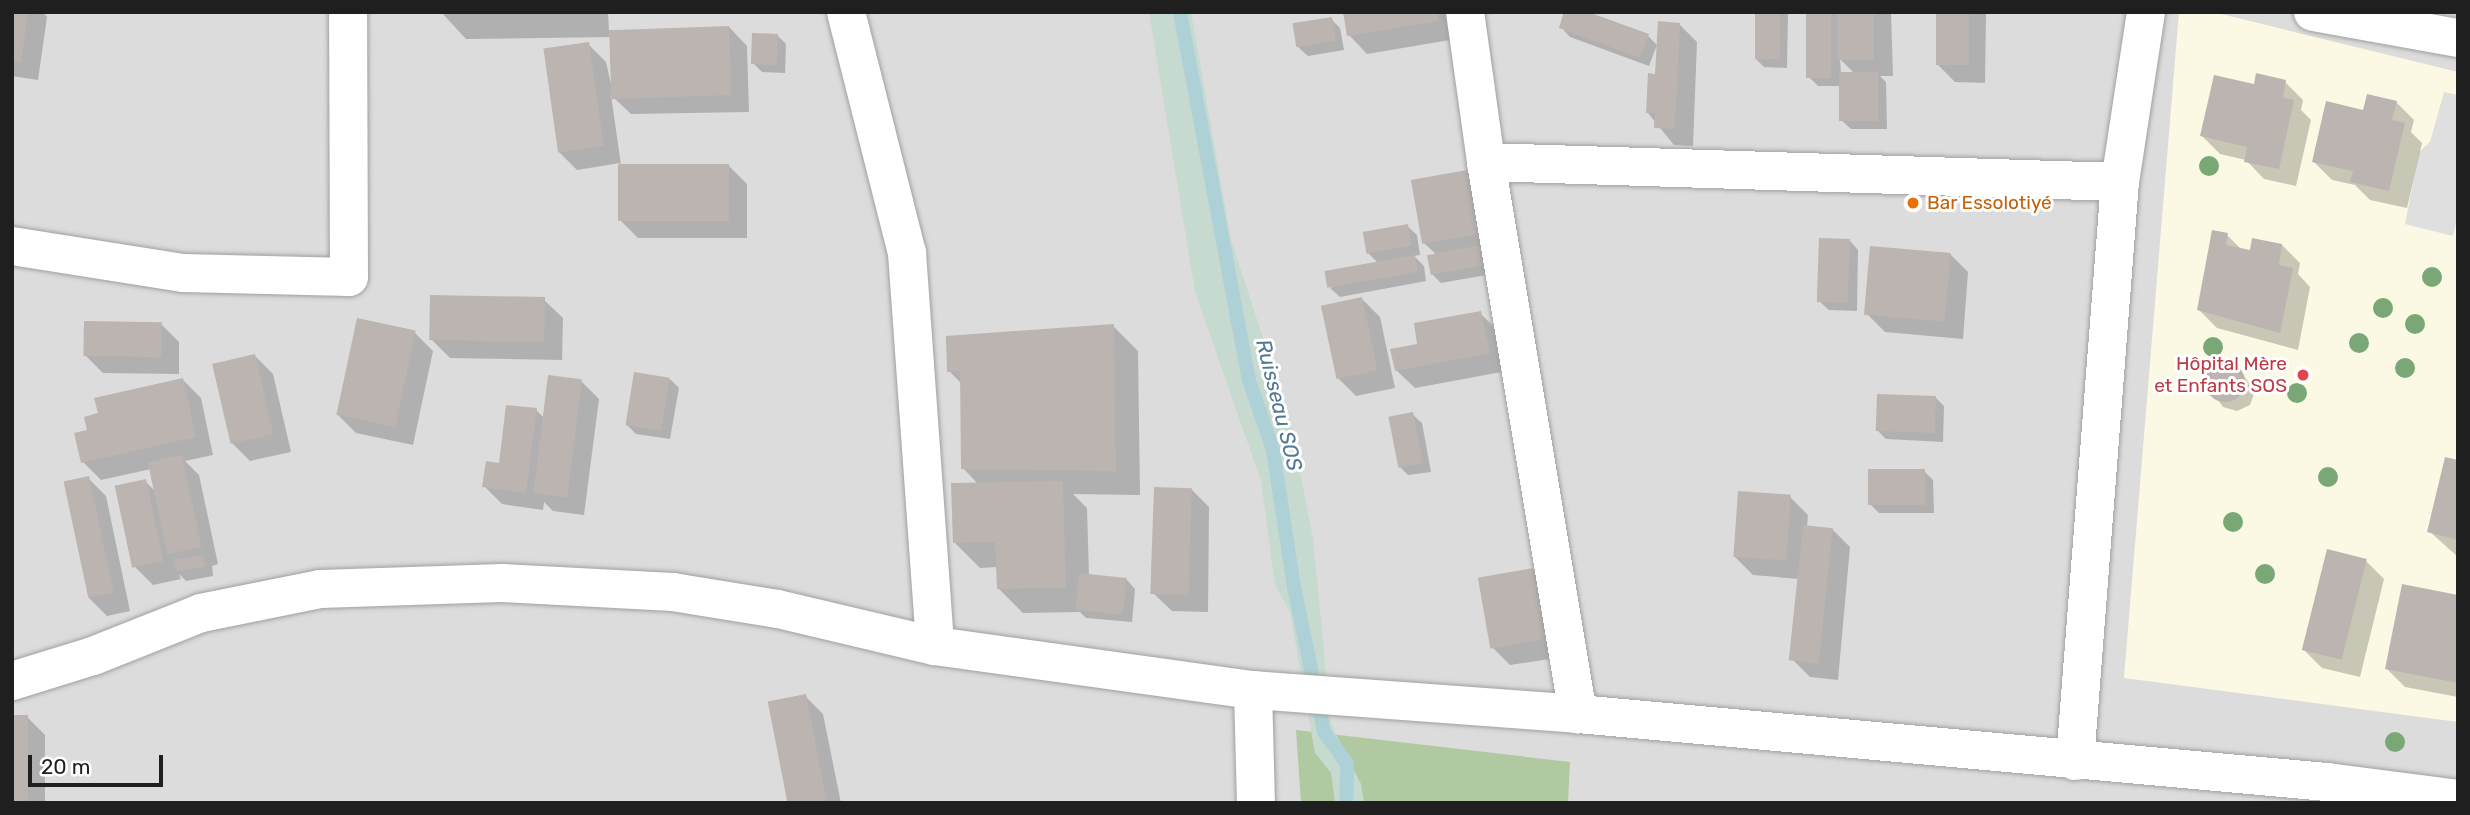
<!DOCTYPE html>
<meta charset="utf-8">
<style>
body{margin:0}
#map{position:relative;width:2470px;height:815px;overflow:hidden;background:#efebe7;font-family:Rubik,sans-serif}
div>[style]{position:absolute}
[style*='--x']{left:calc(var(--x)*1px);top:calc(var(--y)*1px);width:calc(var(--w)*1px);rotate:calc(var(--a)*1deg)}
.residential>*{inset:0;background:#dddcdc;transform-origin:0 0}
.education>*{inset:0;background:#fbf9e3}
.forest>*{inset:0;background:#b0c9a1}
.wetland>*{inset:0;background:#c6dacf}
.parking>*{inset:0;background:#dfdfdf}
.shadow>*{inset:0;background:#0003}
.stream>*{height:14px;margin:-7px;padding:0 7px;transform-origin:7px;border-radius:7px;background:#add1d7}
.building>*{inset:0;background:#bbb4b0;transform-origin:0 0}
.round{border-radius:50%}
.roads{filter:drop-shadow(0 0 2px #a0a0a0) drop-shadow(0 0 2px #a0a0a0)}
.minor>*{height:38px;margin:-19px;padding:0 19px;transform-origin:19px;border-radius:19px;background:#fff}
.trees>*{width:20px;height:20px;margin:-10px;border-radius:50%;background:#7aa776}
.dots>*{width:19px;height:19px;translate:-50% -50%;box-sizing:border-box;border:4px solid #fff;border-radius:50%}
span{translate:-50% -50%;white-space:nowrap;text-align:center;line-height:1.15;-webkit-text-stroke:6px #fff;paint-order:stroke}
.food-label{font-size:19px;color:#c56008}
.left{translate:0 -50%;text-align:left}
.health-label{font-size:19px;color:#be3a42}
.right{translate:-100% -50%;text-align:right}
.water-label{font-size:21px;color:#507894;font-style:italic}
.frame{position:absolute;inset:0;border:14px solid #1f1f1f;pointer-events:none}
.scale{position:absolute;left:28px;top:755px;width:135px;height:32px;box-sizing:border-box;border:4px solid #1f1f1f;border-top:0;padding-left:9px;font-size:21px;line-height:24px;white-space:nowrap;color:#1f1f1f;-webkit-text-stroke:5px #fff;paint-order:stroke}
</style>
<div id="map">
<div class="residential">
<i style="left:12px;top:12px;width:2446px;height:791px"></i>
</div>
<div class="education">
<i style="clip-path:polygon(2179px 12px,2213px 12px,2458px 72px,2458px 722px,2124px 678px)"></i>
</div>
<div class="forest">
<i style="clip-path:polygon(1296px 730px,1570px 762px,1568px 803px,1301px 803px)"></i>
</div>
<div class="wetland">
<i style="clip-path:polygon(1149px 12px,1191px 12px,1231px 240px,1290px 420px,1313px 538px,1331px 724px,1361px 784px,1364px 803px,1335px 803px,1331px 773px,1315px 753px,1290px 612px,1275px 585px,1261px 481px,1195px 292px)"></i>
</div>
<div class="parking">
<i style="clip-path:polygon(2444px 92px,2458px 95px,2458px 215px,2453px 236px,2405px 224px,2419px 152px,2430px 142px)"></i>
</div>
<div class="shadow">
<i style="clip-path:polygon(12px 12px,43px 12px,47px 17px,38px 80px,12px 76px)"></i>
<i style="clip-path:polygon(441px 12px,608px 12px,609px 31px,729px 27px,747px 46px,749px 112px,631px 114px,611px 95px,621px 165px,729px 166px,747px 184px,747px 238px,638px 238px,620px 220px,620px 163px,577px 170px,559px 152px,588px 44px,606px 62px,612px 88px,611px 37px,466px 39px)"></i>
<i style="clip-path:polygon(1345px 12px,1451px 12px,1456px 39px,1367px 54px,1349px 35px)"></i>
<i style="clip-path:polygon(1756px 12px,1788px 12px,1787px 68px,1764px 67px,1755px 58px)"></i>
<i style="clip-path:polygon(evenodd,1807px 12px,1891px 12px,1893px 76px,1880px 76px,1886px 82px,1887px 129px,1851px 129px,1841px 120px,1841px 86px,1818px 86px,1809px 77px,1807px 12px,1840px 59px,1855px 74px,1841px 74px,1840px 59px)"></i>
<i style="clip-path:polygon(1938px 12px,1986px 14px,1985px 83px,1955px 82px,1937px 64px)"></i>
<i style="clip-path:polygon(1331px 19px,1340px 28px,1344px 50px,1308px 56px,1298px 47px)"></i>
<i style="clip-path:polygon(1679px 24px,1697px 42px,1693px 146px,1674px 145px,1648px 113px,1657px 75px)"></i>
<i style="clip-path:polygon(1561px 27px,1648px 36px,1657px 45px,1649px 66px,1570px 37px)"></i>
<i style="clip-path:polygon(777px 35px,786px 44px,785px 73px,762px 72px,753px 63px)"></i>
<i style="clip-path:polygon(2285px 82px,2303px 100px,2301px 110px,2311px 120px,2296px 186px,2264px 179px,2246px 160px,2220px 154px,2202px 136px,2255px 86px)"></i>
<i style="clip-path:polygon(2396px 102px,2414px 120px,2411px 132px,2422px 143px,2407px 208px,2370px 200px,2355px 185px,2332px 180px,2314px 162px,2365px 112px)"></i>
<i style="clip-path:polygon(1466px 172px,1484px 190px,1492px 274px,1441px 283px,1432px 274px,1437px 255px,1424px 243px)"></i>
<i style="clip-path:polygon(1407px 226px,1417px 235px,1420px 255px,1414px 256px,1424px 266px,1426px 281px,1340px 297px,1330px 288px,1379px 264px,1368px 253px)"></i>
<i style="clip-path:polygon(2227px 235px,2242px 250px,2252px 252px,2282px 245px,2300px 263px,2298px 274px,2310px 287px,2298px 350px,2217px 328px,2199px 310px)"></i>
<i style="clip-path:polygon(1849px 240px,1858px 250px,1857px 311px,1829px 310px,1819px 301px)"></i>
<i style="clip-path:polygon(1950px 254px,1968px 272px,1963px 339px,1885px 332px,1867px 314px)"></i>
<i style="clip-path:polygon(1362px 299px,1380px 317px,1395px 388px,1356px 396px,1338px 378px)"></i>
<i style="clip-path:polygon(544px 300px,563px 318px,562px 360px,450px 358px,431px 339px)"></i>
<i style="clip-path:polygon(1480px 313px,1498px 331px,1507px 371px,1415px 388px,1396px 370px,1420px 345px)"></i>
<i style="clip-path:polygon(161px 324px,179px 342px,179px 374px,103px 373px,85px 355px)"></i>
<i style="clip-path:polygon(1113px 326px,1138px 351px,1140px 495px,1073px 494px,1087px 508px,1089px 576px,1126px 579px,1135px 589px,1132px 622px,1086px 618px,1080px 612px,1023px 613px,998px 588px,998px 567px,980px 568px,955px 543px,979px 485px,963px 468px,962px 384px,949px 371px)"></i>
<i style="clip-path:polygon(415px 333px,433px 351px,413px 445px,356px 433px,338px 415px)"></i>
<i style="clip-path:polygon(255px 356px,273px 374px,291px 452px,250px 461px,232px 443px)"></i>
<i style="clip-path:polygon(2224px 364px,2238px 368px,2255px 391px,2250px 405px,2237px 411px,2223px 407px,2207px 384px,2211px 370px)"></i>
<i style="clip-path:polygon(670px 379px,679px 388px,670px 439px,636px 434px,627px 425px)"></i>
<i style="clip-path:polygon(183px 380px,201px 398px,213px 455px,185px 461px,199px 475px,218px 564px,212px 566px,213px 576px,186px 581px,179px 574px,181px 579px,153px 585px,135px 567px,145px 481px,156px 492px,151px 469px,101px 480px,83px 462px,89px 432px)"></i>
<i style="clip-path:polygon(581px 381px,599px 399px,584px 515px,553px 511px,544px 502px,543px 510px,502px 504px,484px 486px,536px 410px,544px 418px)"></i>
<i style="clip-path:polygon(1935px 397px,1944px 406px,1943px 442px,1886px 439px,1877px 430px)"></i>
<i style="clip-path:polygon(1412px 414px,1422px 423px,1431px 472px,1408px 475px,1399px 466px)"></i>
<i style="clip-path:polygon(2458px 462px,2458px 557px,2429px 531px)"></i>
<i style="clip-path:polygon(1924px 471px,1933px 480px,1934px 513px,1879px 513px,1870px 504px)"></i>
<i style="clip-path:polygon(88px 478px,106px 496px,130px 611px,107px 616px,89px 598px)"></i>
<i style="clip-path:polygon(1191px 489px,1209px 507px,1208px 612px,1172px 611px,1153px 593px)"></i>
<i style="clip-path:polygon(1790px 497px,1808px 515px,1807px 527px,1832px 529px,1850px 547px,1838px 680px,1810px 677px,1792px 659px,1799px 579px,1753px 575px,1735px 557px)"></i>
<i style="clip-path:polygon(2366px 561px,2384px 579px,2360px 677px,2322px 668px,2304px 650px)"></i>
<i style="clip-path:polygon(1533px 570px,1551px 588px,1563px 657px,1510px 665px,1492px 647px)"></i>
<i style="clip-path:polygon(2458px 597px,2458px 697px,2405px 687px,2387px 669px)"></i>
<i style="clip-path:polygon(805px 696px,823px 714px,841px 803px,790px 803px)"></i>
<i style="clip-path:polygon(27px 717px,45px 735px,45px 803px,12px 803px)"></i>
</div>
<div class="stream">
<i style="--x:1180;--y:12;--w:371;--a:79.4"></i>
<i style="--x:1248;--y:377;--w:77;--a:71.1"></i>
<i style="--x:1273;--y:450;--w:139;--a:81.3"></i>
<i style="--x:1294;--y:587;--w:148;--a:78.3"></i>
<i style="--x:1324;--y:732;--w:39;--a:54"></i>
<i style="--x:1347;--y:764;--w:39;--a:91"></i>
</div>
<div class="building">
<i style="clip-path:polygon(12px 12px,28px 12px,21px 63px,12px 61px)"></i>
<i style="clip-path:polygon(1343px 12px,1437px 12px,1439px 21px,1347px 36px)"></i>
<i style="clip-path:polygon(1564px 12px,1588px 12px,1649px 34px,1640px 58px,1559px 28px)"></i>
<i style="left:1755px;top:12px;width:25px;height:47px"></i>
<i style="left:1806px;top:12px;width:25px;height:66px"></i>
<i style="left:1837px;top:12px;width:37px;height:48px"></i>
<i style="left:1936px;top:12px;width:33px;height:53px"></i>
<i style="left:1332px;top:17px;width:24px;height:40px;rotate:81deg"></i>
<i style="clip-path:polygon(1658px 21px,1680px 23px,1675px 129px,1654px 128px,1655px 113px,1646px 113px,1648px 73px,1655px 74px)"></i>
<i style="left:729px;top:26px;width:69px;height:120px;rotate:88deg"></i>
<i style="left:752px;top:33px;width:26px;height:31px;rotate:2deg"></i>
<i style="left:589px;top:42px;width:105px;height:46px;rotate:82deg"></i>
<i style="left:1839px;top:72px;width:39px;height:49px"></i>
<i style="clip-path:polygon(2256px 73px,2286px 80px,2283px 98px,2294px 100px,2279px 169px,2244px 162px,2247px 147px,2200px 136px,2214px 75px,2254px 84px)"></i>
<i style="clip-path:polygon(2367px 94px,2397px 101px,2392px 120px,2405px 123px,2389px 191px,2350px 182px,2353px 171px,2312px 162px,2326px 101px,2363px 110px)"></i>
<i style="left:618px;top:164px;width:111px;height:57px"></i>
<i style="left:1467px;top:170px;width:65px;height:57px;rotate:80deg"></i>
<i style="left:1408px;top:224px;width:22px;height:46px;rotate:80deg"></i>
<i style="clip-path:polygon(2212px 230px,2228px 233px,2226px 245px,2250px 250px,2252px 238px,2282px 244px,2279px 265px,2293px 268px,2280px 333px,2197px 310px)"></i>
<i style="left:1819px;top:238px;width:31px;height:64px;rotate:2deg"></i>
<i style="left:1480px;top:245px;width:20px;height:54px;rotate:79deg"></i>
<i style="left:1870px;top:246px;width:81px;height:69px;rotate:5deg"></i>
<i style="left:1415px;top:255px;width:17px;height:92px;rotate:80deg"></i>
<i style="left:430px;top:295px;width:115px;height:45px;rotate:1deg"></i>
<i style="left:1362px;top:297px;width:75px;height:42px;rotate:78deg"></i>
<i style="clip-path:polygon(1481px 311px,1490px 353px,1395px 371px,1390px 349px,1417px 344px,1414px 323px)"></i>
<i style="left:357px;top:318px;width:60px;height:99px;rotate:12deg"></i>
<i style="left:84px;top:321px;width:78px;height:35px;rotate:1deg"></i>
<i style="clip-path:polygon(1114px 324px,1116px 471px,961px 469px,960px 371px,947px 372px,946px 336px)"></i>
<i style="left:255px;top:354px;width:82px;height:44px;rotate:77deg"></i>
<i class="round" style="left:2205px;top:362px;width:40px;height:40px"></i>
<i style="left:634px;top:372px;width:36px;height:54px;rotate:9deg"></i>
<i style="left:548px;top:375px;width:34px;height:119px;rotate:7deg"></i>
<i style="clip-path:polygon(183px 378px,196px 437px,81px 463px,74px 433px,87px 430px,84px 417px,98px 413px,94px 398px)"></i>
<i style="left:1877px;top:394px;width:59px;height:37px;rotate:2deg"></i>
<i style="clip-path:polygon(506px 405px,537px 408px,526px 493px,482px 487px,486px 461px,499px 463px)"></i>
<i style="left:1413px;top:412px;width:52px;height:25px;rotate:79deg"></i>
<i style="left:182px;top:455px;width:94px;height:35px;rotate:78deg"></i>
<i style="clip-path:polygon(2445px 457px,2458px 460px,2458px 540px,2427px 532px)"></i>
<i style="left:1868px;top:469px;width:57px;height:36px"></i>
<i style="left:89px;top:476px;width:119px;height:26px;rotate:78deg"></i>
<i style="left:146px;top:479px;width:84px;height:32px;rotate:78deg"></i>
<i style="clip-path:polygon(1063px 481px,1066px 588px,997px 589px,995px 542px,953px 543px,951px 483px)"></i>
<i style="left:1154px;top:487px;width:38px;height:107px;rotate:2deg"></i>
<i style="left:1738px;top:491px;width:53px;height:66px;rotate:4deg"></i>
<i style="left:1803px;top:525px;width:30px;height:136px;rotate:6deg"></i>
<i style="left:2327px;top:549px;width:41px;height:104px;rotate:14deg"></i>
<i style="left:203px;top:555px;width:12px;height:30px;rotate:81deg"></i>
<i style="left:1533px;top:568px;width:72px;height:56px;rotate:80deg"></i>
<i style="left:1079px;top:573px;width:48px;height:37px;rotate:6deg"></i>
<i style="clip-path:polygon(2402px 584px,2458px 595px,2458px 683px,2385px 669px)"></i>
<i style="left:806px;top:694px;width:111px;height:39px;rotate:79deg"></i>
<i style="left:12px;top:715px;width:16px;height:88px"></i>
</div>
<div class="roads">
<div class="minor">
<i style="--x:846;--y:12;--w:249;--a:75.8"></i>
<i style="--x:907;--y:253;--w:394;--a:85.9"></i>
<i style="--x:1465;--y:12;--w:151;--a:82"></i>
<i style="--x:1486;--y:162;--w:634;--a:1.81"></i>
<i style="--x:2120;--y:182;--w:172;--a:-81.3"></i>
<i style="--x:2313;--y:12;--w:147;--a:10.2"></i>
<i style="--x:1486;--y:162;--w:560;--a:80.54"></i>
<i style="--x:12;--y:246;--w:173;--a:9"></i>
<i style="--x:183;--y:273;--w:166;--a:1.4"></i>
<i style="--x:349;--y:277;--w:265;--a:-90.2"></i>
<i style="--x:12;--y:681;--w:85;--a:-17.2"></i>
<i style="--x:93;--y:656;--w:116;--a:-21.7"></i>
<i style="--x:201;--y:613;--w:121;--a:-11.4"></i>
<i style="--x:320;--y:589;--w:182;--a:-1.9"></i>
<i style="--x:502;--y:583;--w:171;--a:3"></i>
<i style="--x:673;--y:592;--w:106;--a:9.2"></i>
<i style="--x:778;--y:609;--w:161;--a:13.3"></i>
<i style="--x:935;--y:646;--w:321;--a:7.9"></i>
<i style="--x:1253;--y:690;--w:326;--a:4.2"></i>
<i style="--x:1578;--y:714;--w:752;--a:5.19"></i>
<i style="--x:2327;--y:782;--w:132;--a:7.4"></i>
<i style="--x:1253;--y:690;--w:113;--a:88.5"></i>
<i style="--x:2075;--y:761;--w:581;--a:-85.56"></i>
</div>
</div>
<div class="trees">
<i style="left:2209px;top:166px"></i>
<i style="left:2432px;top:277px"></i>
<i style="left:2383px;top:308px"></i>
<i style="left:2415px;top:324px"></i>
<i style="left:2359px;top:343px"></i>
<i style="left:2213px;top:347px"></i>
<i style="left:2405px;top:368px"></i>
<i style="left:2297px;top:393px"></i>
<i style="left:2328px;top:477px"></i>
<i style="left:2233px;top:522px"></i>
<i style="left:2265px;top:574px"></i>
<i style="left:2395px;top:742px"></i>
</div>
<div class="dots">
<i style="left:1913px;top:203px;background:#e8710a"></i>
<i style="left:2303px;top:375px;background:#e0444e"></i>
</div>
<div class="food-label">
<span class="left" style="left:1927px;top:203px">Bar Essolotiyé</span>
</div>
<div class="health-label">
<span class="right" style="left:2287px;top:375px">Hôpital Mère<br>et Enfants SOS</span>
</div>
<div class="water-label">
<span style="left:1279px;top:405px;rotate:76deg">Ruisseau SOS</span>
</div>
<div class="frame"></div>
<div class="scale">20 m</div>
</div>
